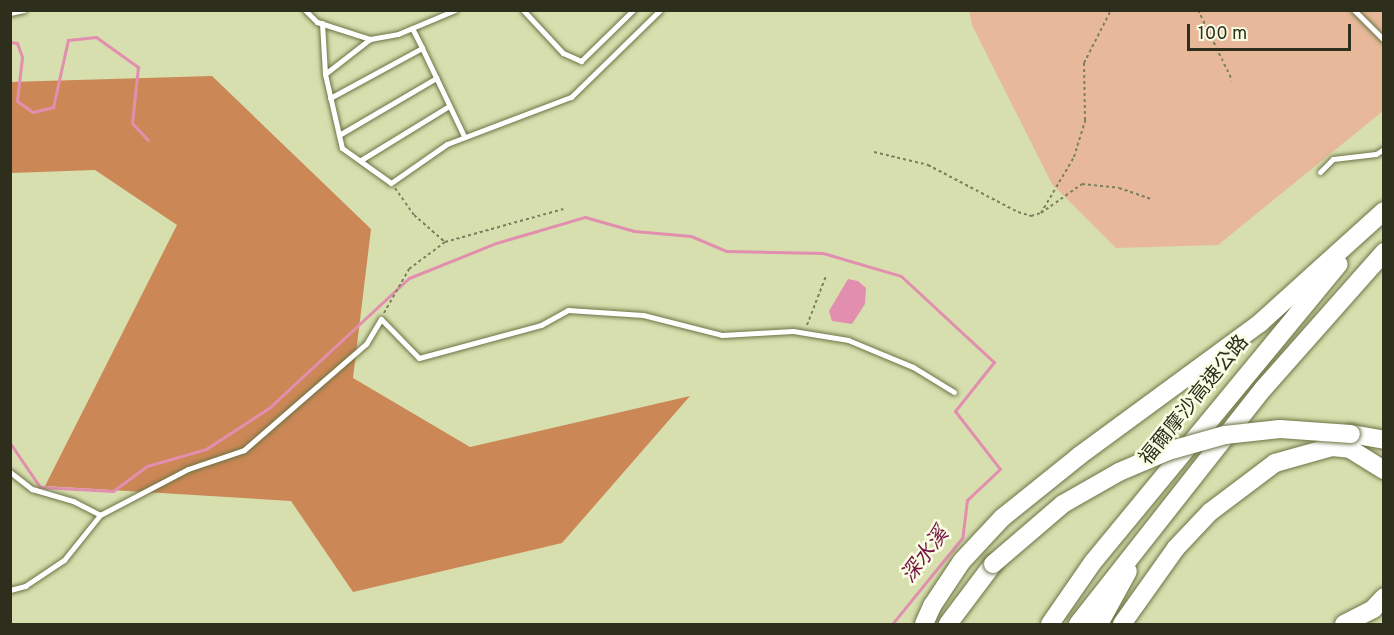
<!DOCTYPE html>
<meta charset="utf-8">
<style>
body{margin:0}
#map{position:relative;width:1394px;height:635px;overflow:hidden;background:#d7dfae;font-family:Overpass,"Noto Sans TC",sans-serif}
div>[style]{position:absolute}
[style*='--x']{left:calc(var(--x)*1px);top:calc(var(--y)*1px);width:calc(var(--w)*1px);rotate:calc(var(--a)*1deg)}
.green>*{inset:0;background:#e7b99a}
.forest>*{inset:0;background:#cc8756}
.water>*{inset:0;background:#e28faf}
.stream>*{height:3px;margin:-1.5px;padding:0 1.5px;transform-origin:1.5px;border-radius:1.5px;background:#e28faf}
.path>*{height:2px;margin-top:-1px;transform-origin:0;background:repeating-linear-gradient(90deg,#7c8060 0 3px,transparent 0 6px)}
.roads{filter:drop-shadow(0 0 2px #6d7345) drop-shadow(0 0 2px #6d7345)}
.lane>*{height:5px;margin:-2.5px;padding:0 2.5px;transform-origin:2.5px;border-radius:2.5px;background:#fff}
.highway>*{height:18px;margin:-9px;padding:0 9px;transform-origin:9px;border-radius:9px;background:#fff}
.bridges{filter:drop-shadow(0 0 2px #6d7345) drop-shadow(0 0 2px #6d7345)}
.highway-bridge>*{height:18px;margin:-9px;padding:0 9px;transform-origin:9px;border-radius:9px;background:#fff}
span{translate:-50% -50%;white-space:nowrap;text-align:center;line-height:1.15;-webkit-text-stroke:5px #f9fde4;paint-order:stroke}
.street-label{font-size:20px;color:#2d2f1c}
.water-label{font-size:21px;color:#741345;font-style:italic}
.frame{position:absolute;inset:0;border:12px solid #2d2f1c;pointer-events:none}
.scale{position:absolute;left:1187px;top:24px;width:164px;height:27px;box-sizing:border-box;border:3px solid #2d2f1c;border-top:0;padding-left:8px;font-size:18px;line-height:21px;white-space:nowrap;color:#2d2f1c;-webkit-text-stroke:4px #f9fde4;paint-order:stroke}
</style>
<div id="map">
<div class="green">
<i style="clip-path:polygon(969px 11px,1383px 11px,1383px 111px,1218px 245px,1116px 248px,1052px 184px,972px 25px)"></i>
</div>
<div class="forest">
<i style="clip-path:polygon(212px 76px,371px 229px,353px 378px,470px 447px,690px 396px,562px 543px,353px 592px,291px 501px,45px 486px,177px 225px,95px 170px,11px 173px,10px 82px)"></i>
</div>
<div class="water">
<i style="clip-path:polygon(848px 279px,858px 281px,866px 288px,865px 304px,852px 324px,832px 321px,829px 311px)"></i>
</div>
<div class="stream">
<i style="--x:10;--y:42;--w:7;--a:8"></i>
<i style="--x:17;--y:43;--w:15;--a:70"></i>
<i style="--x:22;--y:57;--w:44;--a:96.5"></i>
<i style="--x:17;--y:101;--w:19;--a:35"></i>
<i style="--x:33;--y:112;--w:21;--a:-14"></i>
<i style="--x:53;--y:107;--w:69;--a:-77.4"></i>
<i style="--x:68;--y:40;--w:28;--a:-6"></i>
<i style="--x:96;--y:37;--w:52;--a:35.5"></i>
<i style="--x:138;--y:67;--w:56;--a:96.1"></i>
<i style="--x:132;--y:123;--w:23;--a:47"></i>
<i style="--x:10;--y:443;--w:53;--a:55.7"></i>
<i style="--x:40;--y:487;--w:73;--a:3.1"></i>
<i style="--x:113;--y:491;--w:42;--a:-36.3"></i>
<i style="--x:147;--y:466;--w:61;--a:-16.1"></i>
<i style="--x:206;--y:449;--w:75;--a:-33.1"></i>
<i style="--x:269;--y:408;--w:191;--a:-42.9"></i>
<i style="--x:409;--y:278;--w:94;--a:-21.9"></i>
<i style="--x:496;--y:243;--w:93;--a:-16.3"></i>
<i style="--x:585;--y:217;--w:51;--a:15.9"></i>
<i style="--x:634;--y:231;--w:57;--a:5"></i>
<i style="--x:691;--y:236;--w:38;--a:23"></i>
<i style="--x:726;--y:251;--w:97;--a:1.2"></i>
<i style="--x:823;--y:253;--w:81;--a:16.4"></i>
<i style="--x:901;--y:276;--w:127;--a:42.8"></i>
<i style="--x:994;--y:362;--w:63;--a:128.5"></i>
<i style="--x:955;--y:411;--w:73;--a:52.2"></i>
<i style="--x:1000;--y:469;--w:45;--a:136.8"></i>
<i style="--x:967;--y:500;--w:38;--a:97"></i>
<i style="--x:962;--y:538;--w:111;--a:129.1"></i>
</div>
<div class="path">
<i style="--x:1198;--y:10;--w:78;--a:64.1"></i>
<i style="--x:874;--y:152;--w:56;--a:13.5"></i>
<i style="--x:928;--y:165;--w:102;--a:27.6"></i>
<i style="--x:1018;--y:212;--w:14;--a:17"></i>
<i style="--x:1031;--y:216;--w:10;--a:-17"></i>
<i style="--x:1041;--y:213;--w:65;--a:-59.5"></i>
<i style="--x:1074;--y:157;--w:39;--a:-73"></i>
<i style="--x:1085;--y:120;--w:57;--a:-91"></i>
<i style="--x:1084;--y:63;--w:59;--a:-63"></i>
<i style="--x:395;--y:188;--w:33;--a:55"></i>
<i style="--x:414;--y:215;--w:41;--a:41.1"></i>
<i style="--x:1041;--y:213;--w:50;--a:-35.3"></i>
<i style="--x:1082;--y:184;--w:37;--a:6"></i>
<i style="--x:1119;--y:188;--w:34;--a:19"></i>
<i style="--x:384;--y:313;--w:51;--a:-60.4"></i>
<i style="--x:409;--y:269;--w:45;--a:-36.9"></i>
<i style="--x:445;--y:242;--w:123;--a:-15.6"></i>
<i style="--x:807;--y:325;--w:53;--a:-68.8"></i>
</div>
<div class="roads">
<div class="lane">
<i style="--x:305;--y:10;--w:17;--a:45"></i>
<i style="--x:317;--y:22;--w:56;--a:17.8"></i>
<i style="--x:370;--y:39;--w:28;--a:-10"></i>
<i style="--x:398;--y:34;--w:62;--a:-22.8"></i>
<i style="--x:523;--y:10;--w:59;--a:47.1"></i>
<i style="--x:563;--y:53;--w:20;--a:24"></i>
<i style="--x:581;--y:61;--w:73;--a:-44.4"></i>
<i style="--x:1354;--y:10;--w:42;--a:45"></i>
<i style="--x:10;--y:13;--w:14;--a:-12"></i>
<i style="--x:322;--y:23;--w:51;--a:86.6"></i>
<i style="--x:325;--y:74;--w:76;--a:77.1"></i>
<i style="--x:342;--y:148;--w:60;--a:35.5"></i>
<i style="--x:391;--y:183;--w:68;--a:-34.9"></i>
<i style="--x:447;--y:144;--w:133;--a:-20.8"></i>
<i style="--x:571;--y:97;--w:124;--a:-44.3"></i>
<i style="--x:412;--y:28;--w:22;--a:63"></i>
<i style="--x:325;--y:74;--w:57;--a:-37.9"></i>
<i style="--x:330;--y:98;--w:105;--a:-28.5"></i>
<i style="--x:422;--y:48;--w:98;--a:64.5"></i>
<i style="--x:339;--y:135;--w:113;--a:-30.4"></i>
<i style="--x:361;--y:160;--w:103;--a:-31.5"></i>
<i style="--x:1320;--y:172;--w:18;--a:-45"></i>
<i style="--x:1333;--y:159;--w:43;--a:-6.6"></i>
<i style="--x:1376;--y:154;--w:9;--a:-32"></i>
<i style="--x:10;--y:472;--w:28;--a:38"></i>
<i style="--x:32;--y:489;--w:43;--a:16.3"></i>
<i style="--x:73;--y:501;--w:30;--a:27"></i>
<i style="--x:10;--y:590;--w:16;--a:-15"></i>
<i style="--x:25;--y:586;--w:47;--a:-33.7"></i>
<i style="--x:64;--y:560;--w:58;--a:-51.3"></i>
<i style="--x:100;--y:515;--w:99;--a:-27.6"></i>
<i style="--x:188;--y:469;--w:59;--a:-18.7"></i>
<i style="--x:244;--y:450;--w:162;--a:-41"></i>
<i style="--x:366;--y:344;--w:29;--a:-59"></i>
<i style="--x:381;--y:319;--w:54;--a:45.7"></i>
<i style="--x:419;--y:358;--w:126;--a:-15.1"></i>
<i style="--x:541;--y:325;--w:31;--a:-29"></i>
<i style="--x:568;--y:310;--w:75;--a:3.8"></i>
<i style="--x:643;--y:315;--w:81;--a:14.2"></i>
<i style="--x:722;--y:335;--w:71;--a:-3.2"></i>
<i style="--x:793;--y:331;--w:56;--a:9.3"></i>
<i style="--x:848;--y:340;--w:70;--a:22.6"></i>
<i style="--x:913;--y:367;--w:48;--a:31.4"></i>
</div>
<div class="highway">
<i style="--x:1351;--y:434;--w:34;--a:10"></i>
<i style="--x:924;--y:624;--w:20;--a:-66"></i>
<i style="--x:932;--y:606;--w:54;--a:-56.3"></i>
<i style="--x:962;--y:561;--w:59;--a:-47.1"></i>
<i style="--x:1002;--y:518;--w:99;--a:-38.8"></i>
<i style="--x:1079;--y:456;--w:225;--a:-36.3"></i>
<i style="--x:1260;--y:323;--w:167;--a:-42.1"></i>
<i style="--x:948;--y:624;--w:75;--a:-53.1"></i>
<i style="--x:1050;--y:624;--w:75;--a:-55.3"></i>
<i style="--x:1093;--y:562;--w:386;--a:-50.5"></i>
<i style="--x:1078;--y:624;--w:299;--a:-51.8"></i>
<i style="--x:1263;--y:389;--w:183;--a:-48.5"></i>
<i style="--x:1099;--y:624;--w:60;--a:-61.3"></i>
<i style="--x:1122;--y:624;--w:93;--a:-54.6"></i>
<i style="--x:1176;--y:548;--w:50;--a:-46.6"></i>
<i style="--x:1210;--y:512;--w:81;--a:-37"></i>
<i style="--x:1275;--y:463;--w:59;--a:-15.7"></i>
<i style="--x:1332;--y:447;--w:18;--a:6"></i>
<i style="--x:1350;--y:449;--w:40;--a:32"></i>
<i style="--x:1344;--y:624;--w:33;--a:-27"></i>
<i style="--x:1373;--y:609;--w:16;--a:-47"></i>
</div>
</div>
<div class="bridges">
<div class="highway-bridge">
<i style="--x:993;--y:564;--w:92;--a:-40.6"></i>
<i style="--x:1063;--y:504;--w:64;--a:-29.7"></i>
<i style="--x:1119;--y:472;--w:53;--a:-23.2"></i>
<i style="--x:1168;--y:451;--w:59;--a:-15.7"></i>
<i style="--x:1225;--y:435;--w:55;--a:-6.2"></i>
<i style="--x:1280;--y:429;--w:71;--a:4"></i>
</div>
</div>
<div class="street-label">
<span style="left:1195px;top:401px;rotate:-51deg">福爾摩沙高速公路</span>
</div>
<div class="water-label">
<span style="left:926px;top:556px;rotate:-53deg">深水溪</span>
</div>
<div class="frame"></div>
<div class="scale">100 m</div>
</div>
